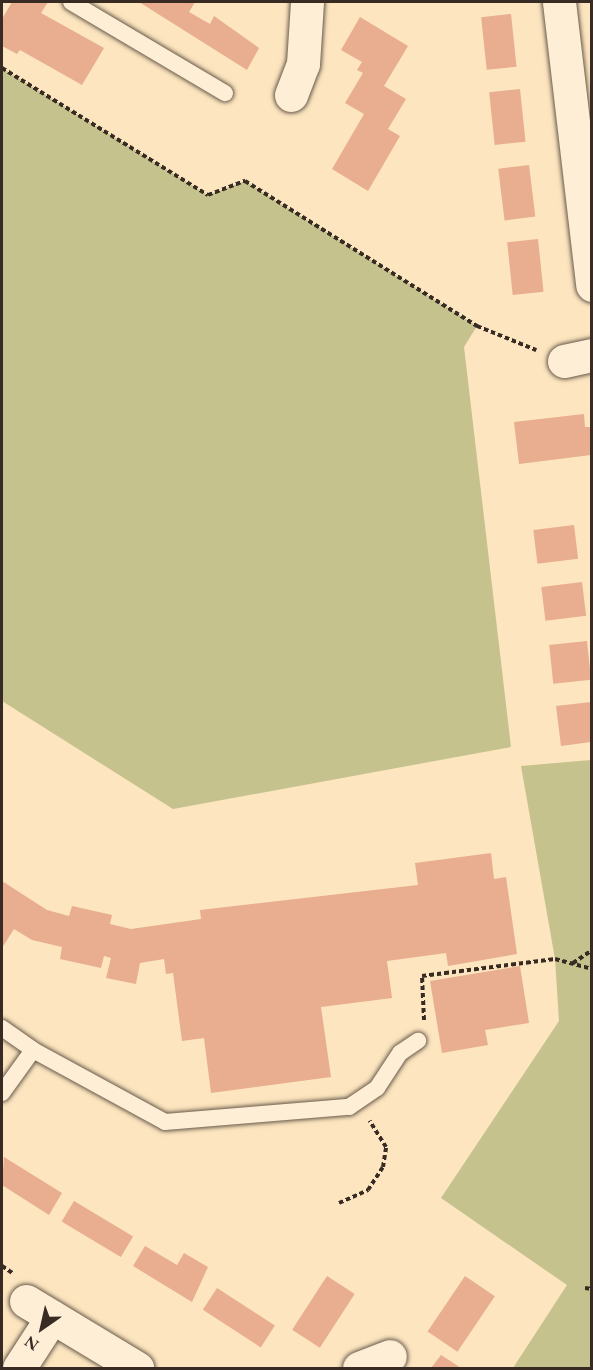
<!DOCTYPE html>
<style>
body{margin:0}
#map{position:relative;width:593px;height:1370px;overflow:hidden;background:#fce5bf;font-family:"EB Garamond",serif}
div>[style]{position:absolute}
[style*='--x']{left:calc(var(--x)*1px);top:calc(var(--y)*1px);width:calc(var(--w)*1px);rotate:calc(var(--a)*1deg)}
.green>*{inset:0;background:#c6c28e}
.building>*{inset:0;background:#e8ae8f;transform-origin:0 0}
.path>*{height:4px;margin-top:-2px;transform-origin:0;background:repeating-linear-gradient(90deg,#382b24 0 4.5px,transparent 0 7.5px)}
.roads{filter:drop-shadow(0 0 2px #695a4b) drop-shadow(0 0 2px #695a4b)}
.service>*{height:16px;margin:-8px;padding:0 8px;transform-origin:8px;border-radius:8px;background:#fdeed5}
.minor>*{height:33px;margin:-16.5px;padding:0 16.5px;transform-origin:16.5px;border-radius:16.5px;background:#fdeed5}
span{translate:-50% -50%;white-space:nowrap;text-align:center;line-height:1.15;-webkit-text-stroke:4.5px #fdeed5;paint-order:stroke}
.frame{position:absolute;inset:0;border:3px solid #382b24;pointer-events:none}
.north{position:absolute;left:12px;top:1298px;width:60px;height:60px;-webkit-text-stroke:4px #fdeed5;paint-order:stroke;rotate:214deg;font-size:16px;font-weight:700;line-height:24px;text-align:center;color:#382b24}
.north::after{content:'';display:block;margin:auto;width:21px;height:27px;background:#382b24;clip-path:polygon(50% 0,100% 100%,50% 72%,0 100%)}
</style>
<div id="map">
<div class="green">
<i style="clip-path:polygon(2px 68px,208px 195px,245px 181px,477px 326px,464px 347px,511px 747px,173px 809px,2px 701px)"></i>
<i style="clip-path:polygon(591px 760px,591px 1368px,513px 1368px,567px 1285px,441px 1198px,559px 1021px,555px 959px,521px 766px)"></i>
</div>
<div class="building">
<i style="clip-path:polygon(12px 2px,48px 2px,41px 13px,104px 48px,82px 85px,20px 50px,17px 54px,2px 46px,2px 19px)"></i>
<i style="clip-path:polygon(139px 2px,195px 2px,189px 12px,210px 24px,214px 16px,259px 48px,247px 70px)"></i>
<i style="left:511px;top:14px;width:53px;height:30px;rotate:84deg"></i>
<i style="clip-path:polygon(360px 17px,408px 46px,384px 86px,406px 99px,388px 129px,400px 136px,368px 191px,332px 169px,364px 114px,345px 103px,363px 73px,357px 70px,362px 62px,341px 50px)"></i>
<i style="left:520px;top:89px;width:53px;height:31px;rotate:84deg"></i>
<i style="left:529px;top:165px;width:52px;height:31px;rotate:83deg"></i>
<i style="left:538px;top:239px;width:53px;height:31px;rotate:84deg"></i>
<i style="clip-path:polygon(584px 414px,585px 427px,591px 427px,591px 455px,519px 464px,514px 422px)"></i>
<i style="left:574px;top:525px;width:34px;height:41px;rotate:83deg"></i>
<i style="left:582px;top:582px;width:34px;height:41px;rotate:83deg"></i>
<i style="left:587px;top:641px;width:39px;height:38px;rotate:84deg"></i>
<i style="clip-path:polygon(591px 702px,591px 742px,561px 746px,556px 706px)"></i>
<i style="clip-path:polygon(491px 853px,494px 879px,506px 877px,517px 954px,448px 966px,446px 953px,387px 961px,392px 998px,321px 1007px,331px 1077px,211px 1093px,204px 1038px,182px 1041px,173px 973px,166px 974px,164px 959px,140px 963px,136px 984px,106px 978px,111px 958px,104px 956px,101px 968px,60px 959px,62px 947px,32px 940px,14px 929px,2px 948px,2px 881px,47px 910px,69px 916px,72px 906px,112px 915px,110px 924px,131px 929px,201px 919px,200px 910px,418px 885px,415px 863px)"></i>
<i style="clip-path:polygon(520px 966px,529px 1023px,485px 1030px,488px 1045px,442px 1053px,430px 981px)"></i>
<i style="clip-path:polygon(4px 1157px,62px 1193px,49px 1215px,2px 1185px)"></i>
<i style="left:74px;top:1201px;width:69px;height:24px;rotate:31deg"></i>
<i style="clip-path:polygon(145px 1246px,177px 1265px,184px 1253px,208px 1267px,192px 1302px,133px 1266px)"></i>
<i style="left:327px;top:1276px;width:33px;height:64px;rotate:33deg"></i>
<i style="left:465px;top:1276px;width:36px;height:67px;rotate:34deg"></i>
<i style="left:217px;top:1288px;width:69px;height:26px;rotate:33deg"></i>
<i style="clip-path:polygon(441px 1355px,461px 1368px,431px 1368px)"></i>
</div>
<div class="path">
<i style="--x:2;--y:68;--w:242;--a:31.7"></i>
<i style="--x:208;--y:195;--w:40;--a:-21"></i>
<i style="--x:245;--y:181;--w:274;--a:32"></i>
<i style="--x:477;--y:326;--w:64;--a:22.1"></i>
<i style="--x:573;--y:963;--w:23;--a:-34"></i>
<i style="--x:424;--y:1020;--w:44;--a:-92.6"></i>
<i style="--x:422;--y:976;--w:134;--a:-7.3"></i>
<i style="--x:555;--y:959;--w:38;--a:15"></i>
<i style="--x:339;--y:1203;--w:32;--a:-24"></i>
<i style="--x:368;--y:1190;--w:27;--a:-57"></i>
<i style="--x:383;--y:1167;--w:20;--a:-81"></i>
<i style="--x:386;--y:1147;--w:31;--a:-122"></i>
<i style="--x:2;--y:1266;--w:14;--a:34"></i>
<i style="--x:585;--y:1288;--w:7;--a:8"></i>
</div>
<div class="roads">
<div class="service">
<i style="--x:71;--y:2;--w:179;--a:30.6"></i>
<i style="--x:2;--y:1028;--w:38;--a:35"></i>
<i style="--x:2;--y:1093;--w:53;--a:-54.2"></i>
<i style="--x:33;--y:1050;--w:150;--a:28.6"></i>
<i style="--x:165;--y:1122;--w:185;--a:-4.7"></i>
<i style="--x:349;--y:1107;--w:34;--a:-34"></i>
<i style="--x:377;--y:1088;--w:42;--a:-56.7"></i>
<i style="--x:400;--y:1053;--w:22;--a:-34"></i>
</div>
<div class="minor">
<i style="--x:559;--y:2;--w:285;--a:83.3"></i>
<i style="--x:291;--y:95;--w:33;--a:-69"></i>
<i style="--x:303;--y:64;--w:62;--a:-86.3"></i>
<i style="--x:564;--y:361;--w:29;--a:-12"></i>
<i style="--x:26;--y:1301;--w:130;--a:31.1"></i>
<i style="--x:19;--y:1368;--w:61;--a:-57.1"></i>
<i style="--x:359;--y:1368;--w:33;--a:-21"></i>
</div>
</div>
<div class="frame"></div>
<div class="north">N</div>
</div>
